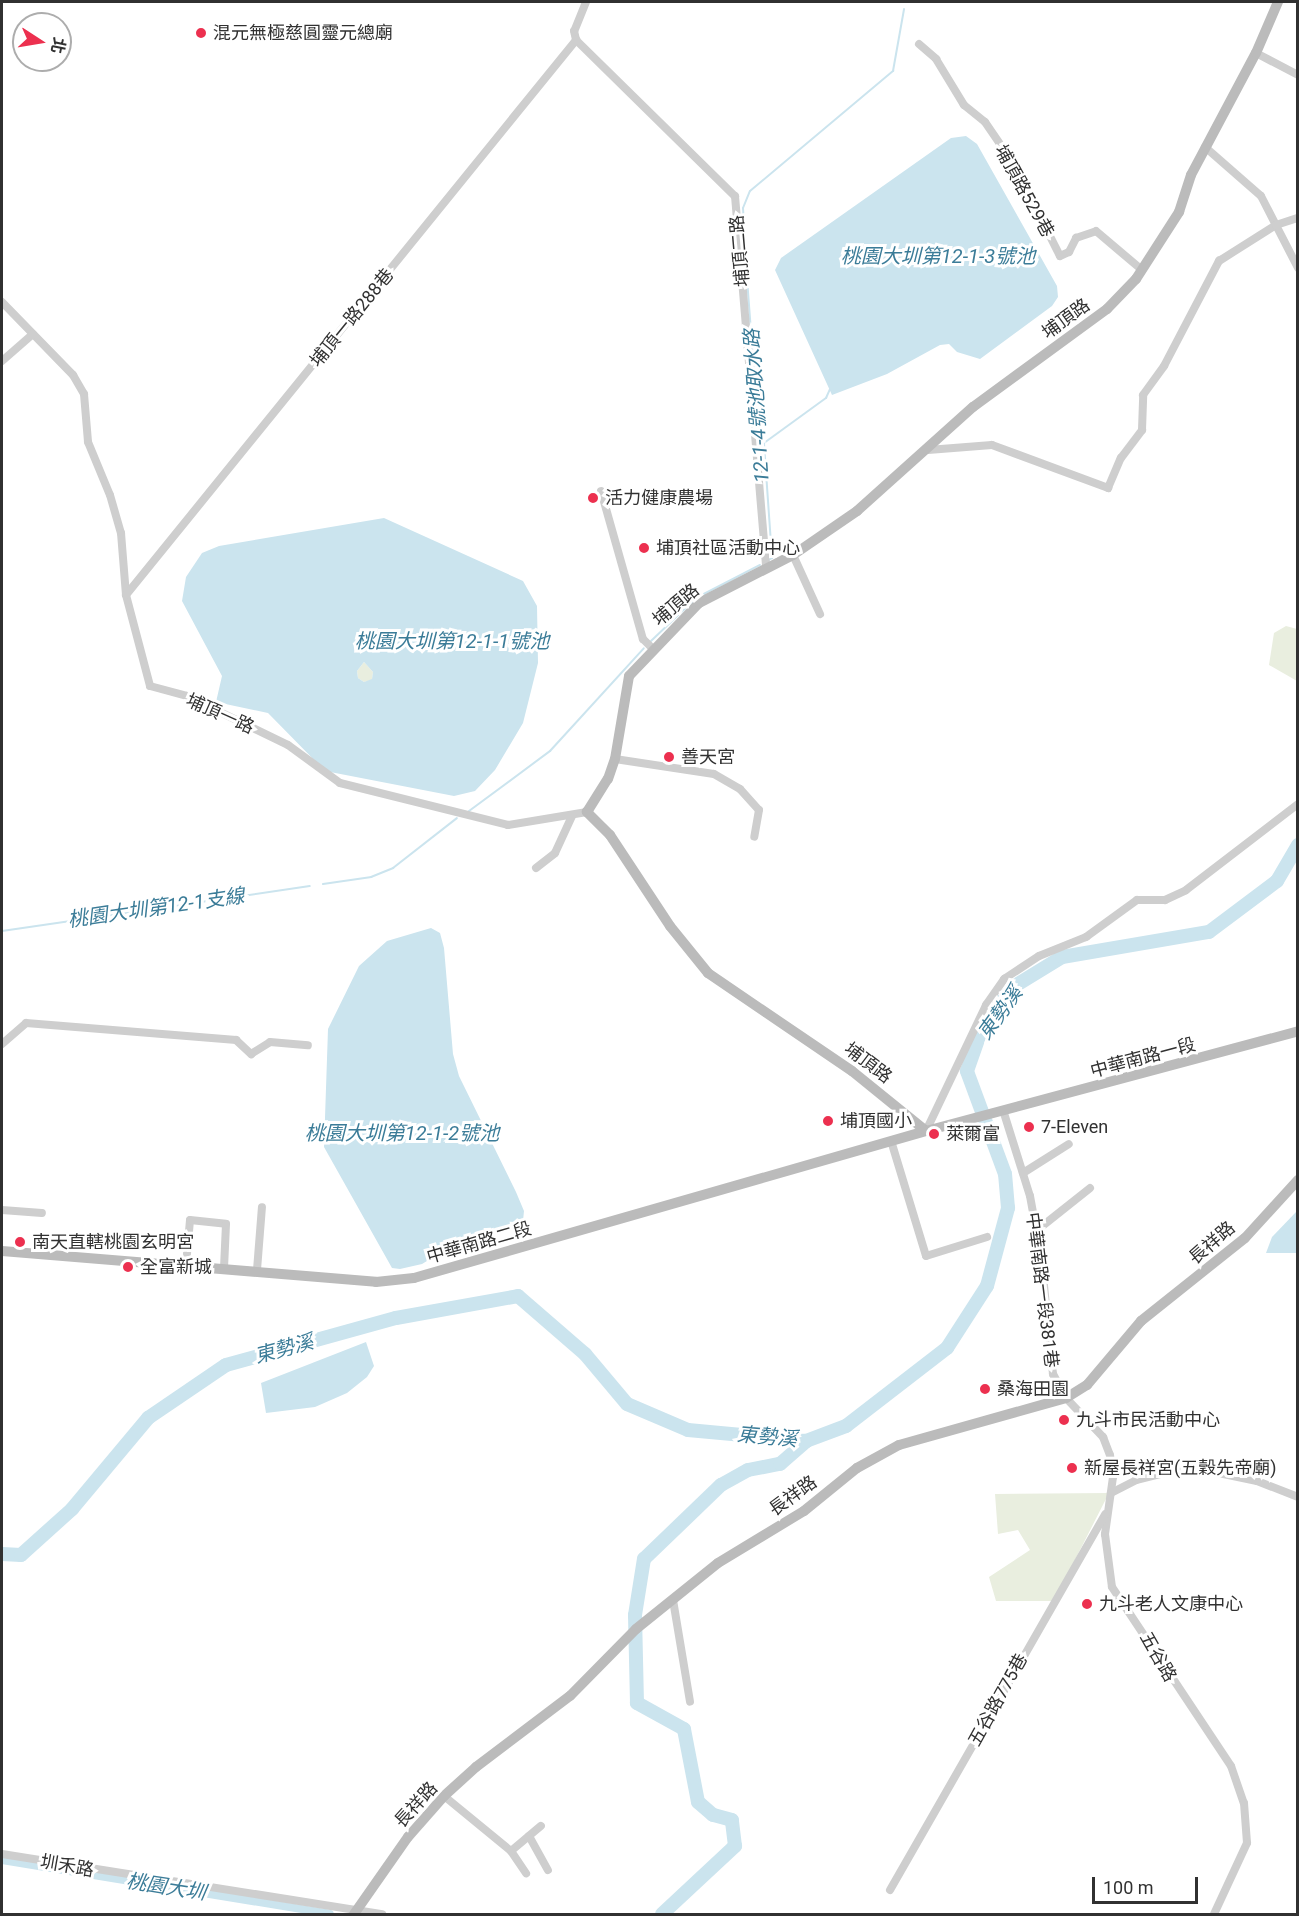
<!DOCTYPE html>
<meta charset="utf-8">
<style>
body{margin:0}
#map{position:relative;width:1299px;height:1916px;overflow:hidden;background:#fff;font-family:Roboto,"Noto Sans TC",sans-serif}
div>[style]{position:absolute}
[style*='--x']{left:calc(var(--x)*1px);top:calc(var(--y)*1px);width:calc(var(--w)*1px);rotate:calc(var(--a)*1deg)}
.green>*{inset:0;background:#e9eedf}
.water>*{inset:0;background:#cbe4ee}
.stream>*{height:2px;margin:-1px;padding:0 1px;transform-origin:1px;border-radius:1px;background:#cbe4ee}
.canal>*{height:8px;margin:-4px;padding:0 4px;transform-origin:4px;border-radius:4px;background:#cbe4ee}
.river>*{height:14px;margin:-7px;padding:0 7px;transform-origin:7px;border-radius:7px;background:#cbe4ee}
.street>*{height:8px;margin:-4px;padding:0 4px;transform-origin:4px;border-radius:4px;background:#cecece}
.secondary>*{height:10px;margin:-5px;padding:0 5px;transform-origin:5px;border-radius:5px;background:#bbb}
.dots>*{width:16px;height:16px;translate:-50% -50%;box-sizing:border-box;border:3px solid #fff;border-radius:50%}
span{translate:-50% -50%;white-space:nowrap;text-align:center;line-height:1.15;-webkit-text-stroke:6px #fff;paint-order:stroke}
.poi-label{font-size:18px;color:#313131}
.left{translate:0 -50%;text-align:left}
.street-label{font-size:18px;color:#313131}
.water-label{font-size:20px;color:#3b7c98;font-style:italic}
.frame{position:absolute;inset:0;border:3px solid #313131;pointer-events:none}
.north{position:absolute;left:12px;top:12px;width:60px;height:60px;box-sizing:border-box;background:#fff;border:2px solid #adadad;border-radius:50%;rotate:102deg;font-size:16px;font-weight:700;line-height:24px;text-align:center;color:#313131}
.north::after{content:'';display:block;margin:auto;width:21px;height:27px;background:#ec304f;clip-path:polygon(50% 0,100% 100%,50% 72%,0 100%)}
.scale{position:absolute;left:1092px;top:1877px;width:106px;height:27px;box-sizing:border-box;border:3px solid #313131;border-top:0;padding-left:8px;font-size:18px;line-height:21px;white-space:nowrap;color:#313131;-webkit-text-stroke:4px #fff;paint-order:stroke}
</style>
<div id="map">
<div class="green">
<i style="clip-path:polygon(1286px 626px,1297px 629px,1297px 681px,1269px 665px,1274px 633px)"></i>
<i style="clip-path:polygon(364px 662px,373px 672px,372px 680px,364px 682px,358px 678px,357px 671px)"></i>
<i style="clip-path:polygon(1109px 1493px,1054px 1601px,996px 1601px,989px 1577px,1030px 1550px,1018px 1530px,998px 1534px,995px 1494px)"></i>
</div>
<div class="water">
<i style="clip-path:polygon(966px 136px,977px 144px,1057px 286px,1058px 297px,1052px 306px,980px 359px,957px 352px,949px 344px,940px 345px,887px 374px,832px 395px,775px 270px,781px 258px,951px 138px)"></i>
<i style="clip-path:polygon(evenodd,384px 518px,523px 581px,537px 606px,538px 663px,523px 723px,495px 770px,475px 791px,454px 796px,325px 771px,268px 713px,216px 702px,222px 676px,182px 601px,186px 577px,202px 553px,219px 546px,384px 518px,364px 662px,373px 672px,372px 679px,364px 682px,358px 678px,357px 671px,364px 662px)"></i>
<i style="clip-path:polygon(431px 928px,440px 933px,444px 948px,453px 1054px,459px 1076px,516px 1192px,524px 1211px,523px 1221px,512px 1229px,455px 1244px,422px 1264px,400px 1269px,392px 1268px,324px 1147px,328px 1029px,359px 966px,387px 941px)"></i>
<i style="clip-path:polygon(1297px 1211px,1297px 1253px,1266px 1253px,1272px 1237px)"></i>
<i style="clip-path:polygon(366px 1342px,374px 1366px,367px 1377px,347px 1393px,315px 1407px,266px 1413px,261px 1383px)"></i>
</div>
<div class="stream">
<i style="--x:745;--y:246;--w:38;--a:-93"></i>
<i style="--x:743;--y:208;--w:18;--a:-68"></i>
<i style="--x:750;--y:191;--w:187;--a:-40"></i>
<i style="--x:893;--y:71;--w:63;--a:-79.9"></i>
<i style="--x:745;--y:252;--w:199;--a:85.7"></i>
<i style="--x:769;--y:560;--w:4;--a:-34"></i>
<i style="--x:772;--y:558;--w:115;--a:-94"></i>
<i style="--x:764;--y:443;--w:77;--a:-36"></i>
<i style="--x:826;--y:398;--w:10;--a:-66"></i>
<i style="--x:651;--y:641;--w:62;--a:-43.7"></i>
<i style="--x:696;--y:598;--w:72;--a:-27.3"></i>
<i style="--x:469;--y:811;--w:101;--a:-36.5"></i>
<i style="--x:550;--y:751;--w:139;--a:-47.6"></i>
<i style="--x:323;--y:884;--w:49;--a:-8.3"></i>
<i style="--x:371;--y:877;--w:24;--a:-22"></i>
<i style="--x:393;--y:868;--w:81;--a:-38"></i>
<i style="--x:2;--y:931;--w:311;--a:-8.3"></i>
</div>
<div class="canal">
<i style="--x:2;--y:1860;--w:332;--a:9.3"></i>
</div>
<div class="river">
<i style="--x:2;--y:1554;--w:19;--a:3"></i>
<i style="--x:21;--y:1555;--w:69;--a:-42"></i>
<i style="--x:72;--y:1509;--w:119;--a:-50.1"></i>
<i style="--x:148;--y:1418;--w:94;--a:-34.2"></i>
<i style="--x:226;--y:1365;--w:176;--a:-15.5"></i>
<i style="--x:396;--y:1318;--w:124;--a:-10.2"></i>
<i style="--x:518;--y:1296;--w:89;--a:40.9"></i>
<i style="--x:585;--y:1354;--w:65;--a:50"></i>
<i style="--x:627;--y:1404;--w:66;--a:23.1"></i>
<i style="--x:688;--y:1430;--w:119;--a:5.3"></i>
<i style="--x:806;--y:1441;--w:43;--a:-20.6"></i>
<i style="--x:846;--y:1426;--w:128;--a:-37.7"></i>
<i style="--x:947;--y:1348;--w:74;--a:-57.2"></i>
<i style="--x:987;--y:1286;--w:81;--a:-74.9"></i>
<i style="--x:1008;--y:1208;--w:34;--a:-95"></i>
<i style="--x:1005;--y:1174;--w:110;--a:-110.3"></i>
<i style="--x:967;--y:1071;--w:42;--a:-70.7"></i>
<i style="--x:981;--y:1031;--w:54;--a:-54"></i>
<i style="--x:1013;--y:987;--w:57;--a:-31.5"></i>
<i style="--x:1062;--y:957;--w:149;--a:-9.7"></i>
<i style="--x:1209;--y:932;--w:85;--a:-36.9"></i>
<i style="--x:1277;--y:881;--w:42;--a:-59.7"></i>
<i style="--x:662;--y:1914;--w:100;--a:-43"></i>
<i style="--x:735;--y:1846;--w:26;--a:-97"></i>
<i style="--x:732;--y:1820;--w:20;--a:-165"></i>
<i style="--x:713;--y:1815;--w:20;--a:-139"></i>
<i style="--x:698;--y:1802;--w:74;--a:-100.9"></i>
<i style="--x:684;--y:1729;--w:54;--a:-151"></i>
<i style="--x:637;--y:1703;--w:88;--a:-91.3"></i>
<i style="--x:635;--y:1615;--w:57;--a:-80.9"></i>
<i style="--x:644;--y:1559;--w:107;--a:-43.9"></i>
<i style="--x:721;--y:1485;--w:31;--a:-29"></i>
<i style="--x:748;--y:1470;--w:33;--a:-11"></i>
<i style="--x:780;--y:1464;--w:35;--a:-41"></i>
</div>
<div class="street">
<i style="--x:586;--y:2;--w:31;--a:112"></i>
<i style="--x:574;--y:31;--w:9;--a:77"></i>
<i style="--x:576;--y:40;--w:223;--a:44.5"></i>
<i style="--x:735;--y:196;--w:373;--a:85.2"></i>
<i style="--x:919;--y:44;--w:23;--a:41"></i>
<i style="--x:936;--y:59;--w:54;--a:58.7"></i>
<i style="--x:964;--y:105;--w:27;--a:39"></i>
<i style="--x:985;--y:122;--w:50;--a:55.7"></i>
<i style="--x:1013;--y:163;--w:104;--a:63.2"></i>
<i style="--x:1060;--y:256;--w:10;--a:-24"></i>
<i style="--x:1069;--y:252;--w:16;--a:-63"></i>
<i style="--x:1076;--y:238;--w:21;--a:-19"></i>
<i style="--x:1096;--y:231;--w:60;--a:40.3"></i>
<i style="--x:1256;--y:53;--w:47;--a:27.6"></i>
<i style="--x:1205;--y:147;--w:74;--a:41.2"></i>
<i style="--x:1261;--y:196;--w:81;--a:62.8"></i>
<i style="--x:2;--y:302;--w:102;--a:45.8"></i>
<i style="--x:73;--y:375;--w:22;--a:60"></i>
<i style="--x:84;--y:394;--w:48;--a:85.2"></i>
<i style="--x:88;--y:442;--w:57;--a:67.5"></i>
<i style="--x:110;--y:495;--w:40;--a:74"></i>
<i style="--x:121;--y:533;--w:62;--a:85.4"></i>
<i style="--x:126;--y:595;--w:94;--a:75.2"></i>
<i style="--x:150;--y:686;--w:38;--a:15"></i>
<i style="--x:187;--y:696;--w:112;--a:25.9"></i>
<i style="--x:288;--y:745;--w:64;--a:36.2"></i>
<i style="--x:340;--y:783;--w:173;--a:14"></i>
<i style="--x:508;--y:825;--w:80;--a:-9.3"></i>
<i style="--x:2;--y:361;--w:41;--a:-41.1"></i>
<i style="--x:928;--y:450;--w:64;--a:-4.5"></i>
<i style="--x:992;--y:445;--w:124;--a:20.3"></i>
<i style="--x:1108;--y:488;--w:33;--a:-67"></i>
<i style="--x:1121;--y:458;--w:35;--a:-53"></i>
<i style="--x:1142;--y:430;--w:35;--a:-88"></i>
<i style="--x:1143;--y:395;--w:36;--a:-54"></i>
<i style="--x:1164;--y:366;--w:119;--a:-62.4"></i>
<i style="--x:1219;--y:261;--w:67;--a:-32.3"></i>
<i style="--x:1276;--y:225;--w:23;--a:-18"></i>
<i style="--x:601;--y:491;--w:154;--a:74.2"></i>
<i style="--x:643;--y:639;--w:13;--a:45"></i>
<i style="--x:793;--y:555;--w:65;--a:65.4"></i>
<i style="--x:126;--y:595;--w:715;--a:-50.96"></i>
<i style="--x:615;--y:759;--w:100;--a:8.6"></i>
<i style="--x:714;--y:774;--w:30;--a:30"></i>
<i style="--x:740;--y:789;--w:28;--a:48"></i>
<i style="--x:759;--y:810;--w:27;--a:100"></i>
<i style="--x:536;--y:868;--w:24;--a:-38"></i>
<i style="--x:555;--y:853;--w:41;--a:-65.3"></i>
<i style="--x:2;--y:1044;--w:32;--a:-41"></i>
<i style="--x:26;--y:1023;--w:211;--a:4.6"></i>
<i style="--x:236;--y:1040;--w:21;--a:43"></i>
<i style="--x:251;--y:1054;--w:22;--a:-32"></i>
<i style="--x:270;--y:1042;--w:38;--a:5"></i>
<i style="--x:1003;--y:1110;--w:90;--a:72.6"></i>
<i style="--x:1030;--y:1196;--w:61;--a:79.6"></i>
<i style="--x:1041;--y:1256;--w:119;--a:84.2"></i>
<i style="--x:1053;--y:1374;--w:27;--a:62"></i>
<i style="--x:1066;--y:1398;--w:54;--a:46.5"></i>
<i style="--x:1103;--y:1437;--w:19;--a:69"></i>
<i style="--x:1110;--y:1455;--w:22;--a:82"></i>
<i style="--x:1113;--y:1477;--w:58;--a:98"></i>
<i style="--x:1105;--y:1534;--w:53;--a:82.5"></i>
<i style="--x:1112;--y:1587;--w:215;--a:56.4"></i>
<i style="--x:1231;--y:1766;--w:39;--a:71"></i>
<i style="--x:1244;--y:1803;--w:40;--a:85.7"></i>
<i style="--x:1247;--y:1843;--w:78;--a:114.9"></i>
<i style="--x:926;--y:1131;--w:140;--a:-64.5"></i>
<i style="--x:986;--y:1005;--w:32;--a:-55"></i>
<i style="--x:1004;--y:979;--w:42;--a:-33.3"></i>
<i style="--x:1039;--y:956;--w:51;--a:-22"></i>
<i style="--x:1086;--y:937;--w:63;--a:-36"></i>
<i style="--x:1137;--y:900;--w:28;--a:0"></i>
<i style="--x:1165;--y:900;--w:23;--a:-25"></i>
<i style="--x:1186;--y:890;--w:141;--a:-37.5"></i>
<i style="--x:892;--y:1144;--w:117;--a:73.1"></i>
<i style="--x:926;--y:1256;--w:64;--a:-17.3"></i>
<i style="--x:1023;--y:1173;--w:54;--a:-32.2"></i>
<i style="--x:2;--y:1210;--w:40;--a:4.3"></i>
<i style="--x:1036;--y:1231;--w:69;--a:-38.5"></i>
<i style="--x:186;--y:1265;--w:45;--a:-84.9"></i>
<i style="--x:190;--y:1220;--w:36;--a:6"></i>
<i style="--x:226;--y:1224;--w:44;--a:92.6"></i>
<i style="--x:257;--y:1270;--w:63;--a:-85.5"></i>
<i style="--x:1111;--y:1493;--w:28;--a:-27"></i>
<i style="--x:1136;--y:1480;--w:34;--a:-14"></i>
<i style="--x:1169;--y:1472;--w:40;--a:-1.4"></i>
<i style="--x:1209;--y:1471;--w:49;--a:11.8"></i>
<i style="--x:1257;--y:1481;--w:44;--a:21.3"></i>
<i style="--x:673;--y:1600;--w:103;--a:80.5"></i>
<i style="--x:444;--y:1796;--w:87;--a:39.4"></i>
<i style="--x:511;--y:1851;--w:27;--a:56"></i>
<i style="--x:529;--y:1836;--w:39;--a:61"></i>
<i style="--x:511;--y:1851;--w:39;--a:-40"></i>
<i style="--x:2;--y:1854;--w:385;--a:9"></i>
<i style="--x:890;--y:1890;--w:433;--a:-60.2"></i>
</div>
<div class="secondary">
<i style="--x:926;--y:1131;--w:95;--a:-141"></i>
<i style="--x:852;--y:1071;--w:174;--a:-145.8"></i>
<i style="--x:708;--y:973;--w:60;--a:-129"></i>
<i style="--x:670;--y:926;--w:109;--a:-123.4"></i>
<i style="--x:610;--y:835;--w:33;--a:-135"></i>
<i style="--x:587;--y:812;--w:39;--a:-58"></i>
<i style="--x:608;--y:779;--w:21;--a:-71"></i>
<i style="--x:615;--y:759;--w:84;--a:-80.4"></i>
<i style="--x:629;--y:676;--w:101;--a:-46.2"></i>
<i style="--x:699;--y:603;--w:106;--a:-27.1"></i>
<i style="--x:793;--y:555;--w:78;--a:-34.5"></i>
<i style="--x:857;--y:511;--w:156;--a:-41.9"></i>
<i style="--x:973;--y:407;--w:166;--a:-36.2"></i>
<i style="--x:1107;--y:309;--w:42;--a:-46"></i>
<i style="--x:1136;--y:279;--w:80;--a:-57.3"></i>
<i style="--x:1179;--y:212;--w:39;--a:-72"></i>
<i style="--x:1191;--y:175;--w:138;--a:-62"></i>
<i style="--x:1256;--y:53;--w:56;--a:-66.7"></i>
<i style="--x:2;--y:1251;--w:375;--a:4.7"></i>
<i style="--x:376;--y:1282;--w:38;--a:-6"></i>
<i style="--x:414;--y:1278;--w:533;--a:-16.02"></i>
<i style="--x:926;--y:1131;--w:385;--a:-15"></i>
<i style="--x:354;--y:1914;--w:94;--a:-55"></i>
<i style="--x:408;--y:1837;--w:55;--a:-48.7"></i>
<i style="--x:444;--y:1796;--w:43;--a:-42.2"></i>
<i style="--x:476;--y:1767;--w:118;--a:-37.1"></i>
<i style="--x:570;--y:1696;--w:94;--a:-45.4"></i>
<i style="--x:636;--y:1629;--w:105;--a:-38.8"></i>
<i style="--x:718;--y:1563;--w:100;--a:-31.2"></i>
<i style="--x:804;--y:1511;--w:68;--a:-39.1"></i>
<i style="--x:857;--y:1468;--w:48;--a:-28.7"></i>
<i style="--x:899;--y:1445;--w:173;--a:-15.7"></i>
<i style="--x:1066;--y:1398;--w:25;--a:-32"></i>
<i style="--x:1087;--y:1385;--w:84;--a:-49.8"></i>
<i style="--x:1141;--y:1321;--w:133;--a:-38.6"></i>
<i style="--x:1245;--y:1238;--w:79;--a:-47.6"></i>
</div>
<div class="dots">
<i style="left:201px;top:33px;background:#ec304f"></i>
<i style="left:593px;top:498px;background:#ec304f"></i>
<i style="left:644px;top:548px;background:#ec304f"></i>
<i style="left:669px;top:757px;background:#ec304f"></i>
<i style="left:828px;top:1121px;background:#ec304f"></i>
<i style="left:1029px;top:1127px;background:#ec304f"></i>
<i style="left:934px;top:1134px;background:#ec304f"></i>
<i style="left:20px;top:1242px;background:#ec304f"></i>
<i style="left:128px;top:1267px;background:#ec304f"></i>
<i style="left:985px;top:1389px;background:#ec304f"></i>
<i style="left:1064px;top:1420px;background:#ec304f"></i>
<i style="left:1072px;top:1468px;background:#ec304f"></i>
<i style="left:1087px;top:1604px;background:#ec304f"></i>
</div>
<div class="poi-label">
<span class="left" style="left:213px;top:33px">混元無極慈圓靈元總廟</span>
<span class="left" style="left:605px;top:498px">活力健康農場</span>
<span class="left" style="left:656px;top:548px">埔頂社區活動中心</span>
<span class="left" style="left:681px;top:757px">善天宮</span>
<span class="left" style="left:840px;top:1121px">埔頂國小</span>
<span class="left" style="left:1041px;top:1127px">7-Eleven</span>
<span class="left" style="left:946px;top:1134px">萊爾富</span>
<span class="left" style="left:32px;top:1242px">南天直轄桃園玄明宮</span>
<span class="left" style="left:140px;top:1267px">全富新城</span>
<span class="left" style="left:997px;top:1389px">桑海田園</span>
<span class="left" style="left:1076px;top:1420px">九斗市民活動中心</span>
<span class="left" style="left:1084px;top:1468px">新屋長祥宮(五穀先帝廟)</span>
<span class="left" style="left:1099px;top:1604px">九斗老人文康中心</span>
</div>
<div class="street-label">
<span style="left:1024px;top:191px;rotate:61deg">埔頂路529巷</span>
<span style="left:740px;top:251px;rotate:-95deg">埔頂二路</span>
<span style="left:352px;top:318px;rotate:-51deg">埔頂一路288巷</span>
<span style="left:1066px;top:319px;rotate:-36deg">埔頂路</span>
<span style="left:676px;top:605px;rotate:-40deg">埔頂路</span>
<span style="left:220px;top:714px;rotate:24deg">埔頂一路</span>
<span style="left:1143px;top:1058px;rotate:-15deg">中華南路一段</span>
<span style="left:868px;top:1063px;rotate:37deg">埔頂路</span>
<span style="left:479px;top:1243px;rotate:-16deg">中華南路二段</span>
<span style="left:1212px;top:1243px;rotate:-41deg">長祥路</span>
<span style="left:1042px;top:1290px;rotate:83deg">中華南路一段381巷</span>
<span style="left:793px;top:1496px;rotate:-36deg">長祥路</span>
<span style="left:1158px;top:1657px;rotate:60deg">五谷路</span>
<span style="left:998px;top:1700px;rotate:-61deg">五谷路775巷</span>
<span style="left:416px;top:1805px;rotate:-48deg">長祥路</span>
<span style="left:67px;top:1866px;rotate:10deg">圳禾路</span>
</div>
<div class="water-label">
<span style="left:938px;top:256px">桃園大圳第12-1-3號池</span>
<span style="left:757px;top:406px;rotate:-94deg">12-1-4號池取水路</span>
<span style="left:452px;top:641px">桃園大圳第12-1-1號池</span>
<span style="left:156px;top:908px;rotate:-8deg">桃園大圳第12-1支線</span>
<span style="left:1000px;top:1013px;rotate:-54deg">東勢溪</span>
<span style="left:402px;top:1133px">桃園大圳第12-1-2號池</span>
<span style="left:284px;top:1349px;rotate:-15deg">東勢溪</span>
<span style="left:767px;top:1437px;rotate:5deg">東勢溪</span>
<span style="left:166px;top:1887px;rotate:9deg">桃園大圳</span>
</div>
<div class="frame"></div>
<div class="north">北</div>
<div class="scale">100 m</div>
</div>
